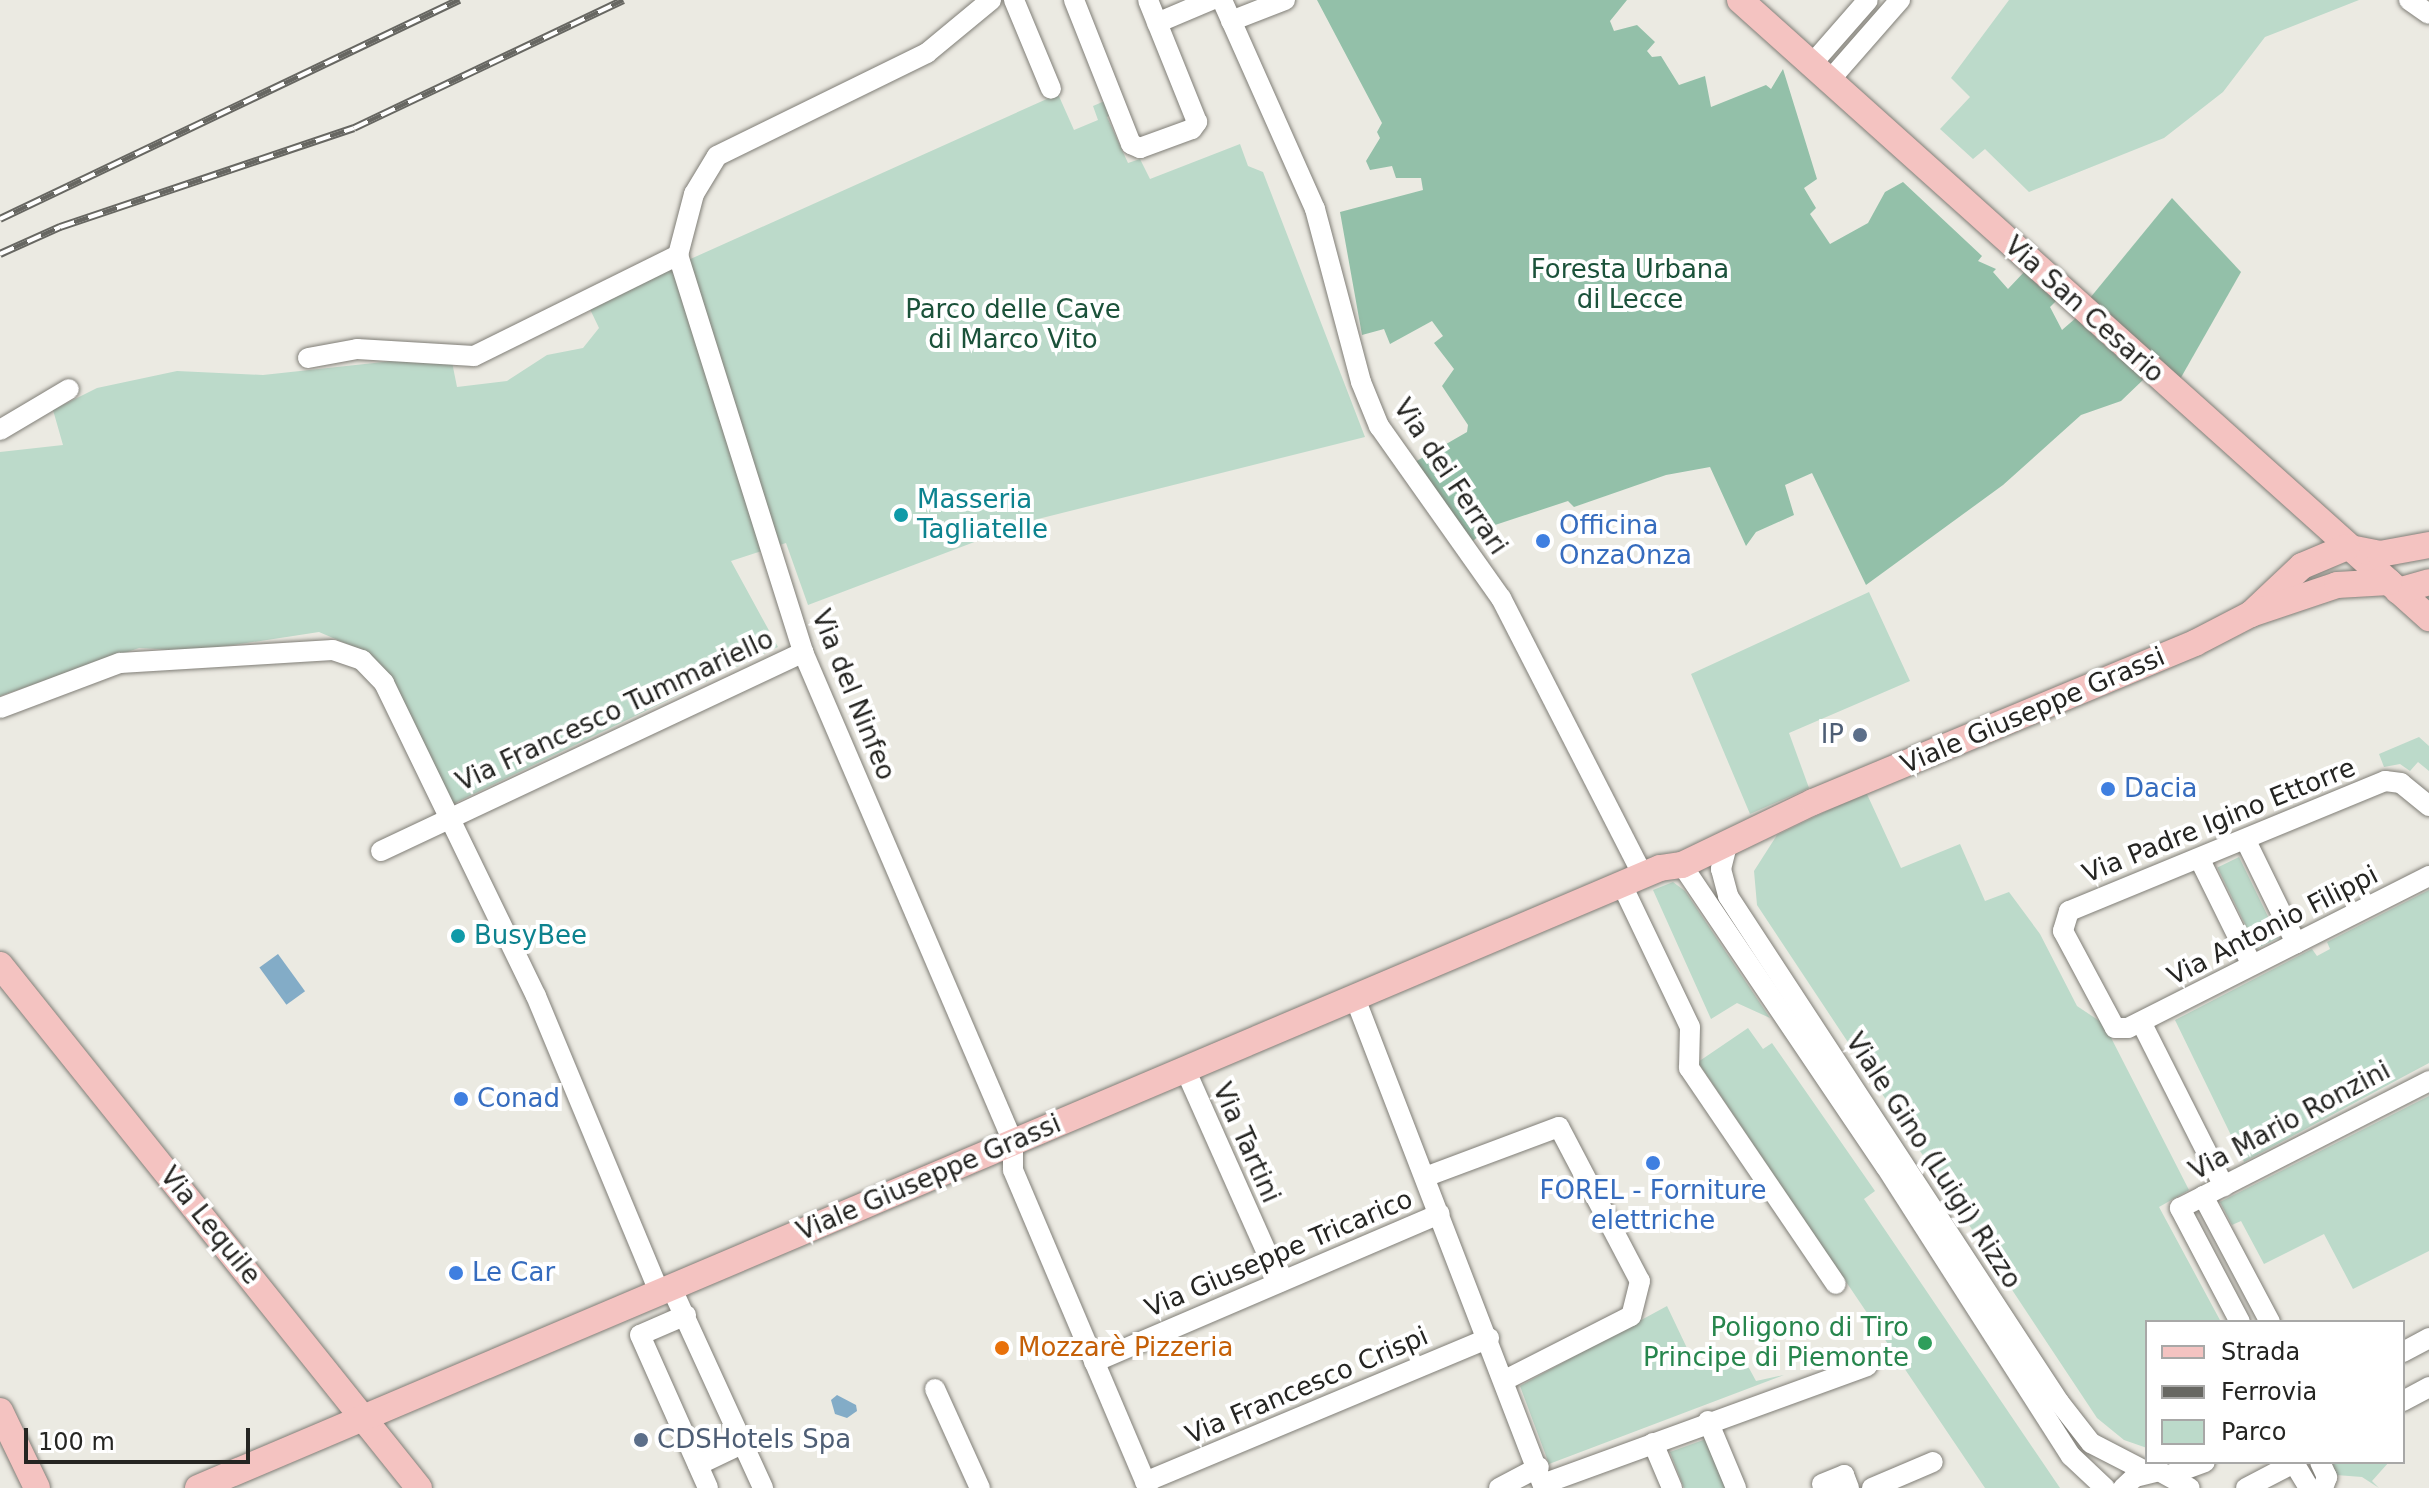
<!DOCTYPE html>
<meta charset="utf-8">
<style>
body{margin:0}
#map{position:relative;width:2429px;height:1488px;overflow:hidden;background:#ebeae2;font-family:"DejaVu Sans",sans-serif}
div>[style]{position:absolute}
[style*='--x']{left:calc(var(--x)*1px);top:calc(var(--y)*1px);width:calc(var(--w)*1px);rotate:calc(var(--a)*1deg)}
.green>*{inset:0;background:#bcdaca;transform-origin:0 0}
.forest>*{inset:0;background:#93c0a9}
.water>*{inset:0;background:#83acc7;transform-origin:0 0}
.roads{filter:drop-shadow(0 0 2px #807e77) drop-shadow(0 0 2px #807e77)}
.minor>*{height:20px;margin:-10px;padding:0 10px;transform-origin:10px;border-radius:10px;background:#fff}
.major>*{height:26px;margin:-13px;padding:0 13px;transform-origin:13px;border-radius:13px;background:#f4c3c1}
.rail>*{height:8px;margin-top:-4px;transform-origin:0;background:repeating-linear-gradient(90deg,#fff 0 15px,#676762 0 30px);box-sizing:border-box;border-block:2px solid #676762}
.dots>*{width:22px;height:22px;translate:-50% -50%;box-sizing:border-box;border:4px solid #fff;border-radius:50%}
span{translate:-50% -50%;white-space:nowrap;text-align:center;line-height:1.15;-webkit-text-stroke:8px #fff;paint-order:stroke}
.park-label{font-size:26px;color:#1b523a}
.street-label{font-size:26px;color:#252522}
.culture-label{font-size:26px;color:#0d838f}
.left{translate:0 -50%;text-align:left}
.shop-label{font-size:26px;color:#366cbe}
.service-label{font-size:26px;color:#4e5e75}
.right{translate:-100% -50%;text-align:right}
.leisure-label{font-size:26px;color:#27864d}
.food-label{font-size:26px;color:#c56008}
.legend{position:absolute;left:2145px;top:1320px;width:260px;height:144px;box-sizing:border-box;background:#fff;border:2px solid #a8a8a7;margin:0;padding:10px 14px;list-style:none;font-size:24px;color:#252522}
.legend li{display:flex;align-items:center;gap:16px;height:40px}
.legend b{width:40px;border:2px solid #a8a8a7}
.scale{position:absolute;left:24px;top:1428px;width:226px;height:36px;box-sizing:border-box;border:4px solid #252522;border-top:0;padding-left:10px;font-size:24px;line-height:28px;white-space:nowrap;color:#252522;-webkit-text-stroke:6px #fff;paint-order:stroke}
</style>
<div id="map">
<div class="green">
<i style="clip-path:polygon(2009px 0,2359px 0,2265px 37px,2223px 92px,2164px 138px,2029px 192px,1985px 149px,1973px 159px,1940px 129px,1970px 97px,1951px 78px)"></i>
<i style="clip-path:polygon(1058px 94px,1074px 130px,1098px 120px,1093px 106px,1107px 100px,1113px 114px,1107px 117px,1128px 163px,1140px 159px,1150px 179px,1240px 144px,1248px 166px,1263px 172px,1365px 437px,1030px 521px,808px 605px,786px 543px,731px 561px,778px 647px,451px 805px,366px 652px,319px 632px,194px 651px,139px 648px,0 696px,0 452px,63px 445px,53px 410px,97px 388px,177px 371px,263px 375px,411px 359px,452px 362px,457px 387px,507px 381px,547px 355px,583px 348px,599px 328px,588px 305px)"></i>
<i style="clip-path:polygon(1869px 592px,1910px 681px,1789px 733px,1809px 788px,1750px 814px,1691px 674px)"></i>
<i style="clip-path:polygon(2419px 737px,2429px 746px,2429px 771px,2418px 762px,2410px 771px,2400px 764px,2384px 767px,2379px 754px)"></i>
<i style="clip-path:polygon(1866px 792px,1901px 868px,1960px 844px,1985px 901px,2009px 892px,2040px 934px,2077px 1006px,2104px 1024px,2189px 1190px,2159px 1207px,2221px 1322px,2147px 1322px,2147px 1448px,2124px 1440px,2097px 1418px,1757px 905px,1754px 871px,1777px 835px)"></i>
<i style="left:2239px;top:857px;width:90px;height:24px;rotate:64deg"></i>
<i style="clip-path:polygon(1673px 882px,1685px 891px,1770px 1018px,1737px 1003px,1711px 1019px,1653px 890px)"></i>
<i style="clip-path:polygon(2429px 890px,2429px 1063px,2244px 1162px,2175px 1020px,2312px 949px,2317px 956px,2330px 949px,2327px 942px)"></i>
<i style="clip-path:polygon(1748px 1028px,1763px 1049px,1772px 1043px,1875px 1191px,1864px 1199px,2060px 1488px,1985px 1488px,1698px 1062px)"></i>
<i style="clip-path:polygon(2429px 1096px,2429px 1251px,2353px 1289px,2324px 1234px,2264px 1264px,2241px 1221px,2232px 1225px,2220px 1202px)"></i>
<i style="clip-path:polygon(1667px 1306px,1695px 1365px,1743px 1357px,1756px 1381px,1784px 1375px,1549px 1464px,1520px 1386px)"></i>
<i style="clip-path:polygon(1706px 1439px,1726px 1488px,1684px 1488px,1670px 1452px)"></i>
<i style="clip-path:polygon(2332px 1462px,2389px 1462px,2372px 1481px,2379px 1488px,2362px 1477px,2336px 1475px)"></i>
</div>
<div class="forest">
<i style="clip-path:polygon(1317px 0,1627px 0,1610px 21px,1614px 31px,1637px 25px,1655px 42px,1647px 51px,1652px 57px,1661px 56px,1679px 85px,1705px 76px,1711px 107px,1766px 85px,1771px 89px,1783px 69px,1817px 179px,1804px 188px,1816px 208px,1810px 214px,1830px 244px,1868px 223px,1885px 192px,1903px 182px,1982px 256px,1978px 261px,1996px 269px,1993px 272px,2008px 289px,2025px 271px,2057px 300px,2050px 307px,2062px 330px,2077px 317px,2145px 378px,2121px 401px,2081px 415px,2003px 485px,1866px 585px,1812px 473px,1785px 485px,1794px 515px,1756px 532px,1746px 546px,1710px 467px,1666px 475px,1574px 507px,1568px 501px,1489px 527px,1473px 541px,1415px 462px,1467px 432px,1468px 425px,1442px 386px,1454px 369px,1434px 343px,1443px 336px,1432px 321px,1390px 344px,1384px 329px,1362px 335px,1340px 212px,1423px 190px,1421px 178px,1396px 178px,1392px 166px,1370px 170px,1366px 161px,1380px 138px,1377px 132px,1382px 123px)"></i>
<i style="clip-path:polygon(2172px 198px,2241px 272px,2179px 381px,2090px 298px)"></i>
</div>
<div class="water">
<i style="left:278px;top:954px;width:46px;height:23px;rotate:54deg"></i>
<i style="clip-path:polygon(837px 1395px,856px 1405px,857px 1411px,847px 1418px,835px 1414px,831px 1400px)"></i>
</div>
<div class="roads">
<div class="minor">
<i style="--x:991;--y:0;--w:83;--a:140.4"></i>
<i style="--x:927;--y:53;--w:234;--a:153.9"></i>
<i style="--x:717;--y:156;--w:44;--a:121.2"></i>
<i style="--x:694;--y:194;--w:63;--a:104.7"></i>
<i style="--x:678;--y:255;--w:416;--a:72.5"></i>
<i style="--x:803;--y:652;--w:533;--a:66.8"></i>
<i style="--x:1013;--y:1142;--w:28;--a:90"></i>
<i style="--x:1013;--y:1170;--w:345;--a:67"></i>
<i style="--x:1014;--y:0;--w:96;--a:67.4"></i>
<i style="--x:1074;--y:0;--w:155;--a:68.4"></i>
<i style="--x:1131;--y:144;--w:10;--a:24"></i>
<i style="--x:1140;--y:148;--w:55;--a:-20.1"></i>
<i style="--x:1192;--y:129;--w:9;--a:-54"></i>
<i style="--x:1197;--y:122;--w:131;--a:-111.9"></i>
<i style="--x:1222;--y:0;--w:229;--a:66"></i>
<i style="--x:1315;--y:209;--w:179;--a:75.1"></i>
<i style="--x:1361;--y:382;--w:48;--a:67.8"></i>
<i style="--x:1379;--y:426;--w:211;--a:54.7"></i>
<i style="--x:1501;--y:598;--w:312;--a:62.9"></i>
<i style="--x:2409;--y:0;--w:24;--a:35"></i>
<i style="--x:1231;--y:21;--w:58;--a:-21.3"></i>
<i style="--x:1157;--y:23;--w:59;--a:-23.1"></i>
<i style="--x:1811;--y:65;--w:86;--a:-48.8"></i>
<i style="--x:1829;--y:81;--w:108;--a:-48.8"></i>
<i style="--x:308;--y:358;--w:50;--a:-10.4"></i>
<i style="--x:357;--y:349;--w:117;--a:3.4"></i>
<i style="--x:474;--y:356;--w:228;--a:-26.3"></i>
<i style="--x:0;--y:430;--w:80;--a:-30.7"></i>
<i style="--x:0;--y:708;--w:128;--a:-20.6"></i>
<i style="--x:120;--y:663;--w:213;--a:-3.5"></i>
<i style="--x:333;--y:650;--w:31;--a:19"></i>
<i style="--x:362;--y:660;--w:32;--a:46"></i>
<i style="--x:384;--y:683;--w:348;--a:64.1"></i>
<i style="--x:536;--y:996;--w:323;--a:67.4"></i>
<i style="--x:2429;--y:806;--w:36;--a:-141"></i>
<i style="--x:2401;--y:783;--w:16;--a:-173"></i>
<i style="--x:2385;--y:781;--w:342;--a:157.6"></i>
<i style="--x:2069;--y:911;--w:21;--a:107"></i>
<i style="--x:2063;--y:931;--w:110;--a:61.8"></i>
<i style="--x:2115;--y:1028;--w:13;--a:0"></i>
<i style="--x:2128;--y:1028;--w:337;--a:-26.8"></i>
<i style="--x:2246;--y:841;--w:114;--a:63.9"></i>
<i style="--x:1727;--y:845;--w:25;--a:104"></i>
<i style="--x:1721;--y:869;--w:28;--a:75"></i>
<i style="--x:1728;--y:896;--w:605;--a:56.81"></i>
<i style="--x:2059;--y:1402;--w:52;--a:52"></i>
<i style="--x:2091;--y:1443;--w:63;--a:27.4"></i>
<i style="--x:381;--y:851;--w:467;--a:-25.2"></i>
<i style="--x:2200;--y:860;--w:117;--a:63.7"></i>
<i style="--x:1682;--y:865;--w:364;--a:56"></i>
<i style="--x:1886;--y:1167;--w:343;--a:57.4"></i>
<i style="--x:2071;--y:1456;--w:47;--a:43.3"></i>
<i style="--x:1622;--y:885;--w:157;--a:64.4"></i>
<i style="--x:1690;--y:1027;--w:41;--a:91.4"></i>
<i style="--x:1689;--y:1068;--w:261;--a:55.8"></i>
<i style="--x:1355;--y:998;--w:525;--a:68.91"></i>
<i style="--x:2141;--y:1022;--w:184;--a:63.2"></i>
<i style="--x:1185;--y:1069;--w:233;--a:66"></i>
<i style="--x:1425;--y:1177;--w:143;--a:-20.5"></i>
<i style="--x:1559;--y:1127;--w:174;--a:62.3"></i>
<i style="--x:1640;--y:1281;--w:36;--a:104"></i>
<i style="--x:1631;--y:1316;--w:141;--a:153.1"></i>
<i style="--x:2203;--y:1196;--w:143;--a:62"></i>
<i style="--x:672;--y:1289;--w:219;--a:65.4"></i>
<i style="--x:686;--y:1315;--w:50;--a:156.5"></i>
<i style="--x:640;--y:1335;--w:167;--a:66"></i>
<i style="--x:2240;--y:1322;--w:129;--a:-117.8"></i>
<i style="--x:2180;--y:1208;--w:280;--a:-27"></i>
<i style="--x:2403;--y:1352;--w:30;--a:-28"></i>
<i style="--x:1094;--y:1362;--w:376;--a:-23.2"></i>
<i style="--x:935;--y:1389;--w:109;--a:65.6"></i>
<i style="--x:2403;--y:1401;--w:30;--a:-28"></i>
<i style="--x:1708;--y:1421;--w:73;--a:67.3"></i>
<i style="--x:1653;--y:1443;--w:49;--a:67.1"></i>
<i style="--x:2320;--y:1462;--w:17;--a:65"></i>
<i style="--x:2327;--y:1477;--w:12;--a:110"></i>
<i style="--x:2294;--y:1463;--w:29;--a:59"></i>
<i style="--x:698;--y:1465;--w:51;--a:-25.6"></i>
<i style="--x:2172;--y:1474;--w:35;--a:-20"></i>
<i style="--x:1145;--y:1482;--w:373;--a:-22.7"></i>
<i style="--x:1543;--y:1484;--w:345;--a:-20"></i>
<i style="--x:1822;--y:1484;--w:24;--a:-22"></i>
<i style="--x:1844;--y:1475;--w:14;--a:69"></i>
<i style="--x:1499;--y:1488;--w:45;--a:-27.7"></i>
<i style="--x:1872;--y:1488;--w:66;--a:-23.1"></i>
<i style="--x:2123;--y:1488;--w:16;--a:-43"></i>
<i style="--x:2135;--y:1477;--w:25;--a:-14"></i>
<i style="--x:2159;--y:1471;--w:35;--a:29"></i>
<i style="--x:2246;--y:1488;--w:56;--a:-27.5"></i>
</div>
<div class="major">
<i style="--x:1740;--y:0;--w:926;--a:41.89"></i>
<i style="--x:2350;--y:548;--w:31;--a:11"></i>
<i style="--x:2380;--y:554;--w:50;--a:-10.4"></i>
<i style="--x:2398;--y:591;--w:32;--a:-16"></i>
<i style="--x:2251;--y:614;--w:70;--a:-43.3"></i>
<i style="--x:2302;--y:566;--w:49;--a:-22.9"></i>
<i style="--x:0;--y:965;--w:670;--a:51.3"></i>
<i style="--x:0;--y:1411;--w:85;--a:64.3"></i>
<i style="--x:198;--y:1488;--w:1588;--a:-22.98"></i>
<i style="--x:1660;--y:868;--w:22;--a:-8"></i>
<i style="--x:1682;--y:865;--w:145;--a:-25.7"></i>
<i style="--x:1813;--y:802;--w:414;--a:-22.6"></i>
<i style="--x:2195;--y:643;--w:63;--a:-27.4"></i>
<i style="--x:2251;--y:614;--w:91;--a:-18.6"></i>
<i style="--x:2337;--y:585;--w:52;--a:-3.3"></i>
</div>
</div>
<div class="rail">
<i style="--x:0;--y:219;--w:509;--a:-25.51"></i>
<i style="--x:0;--y:254;--w:66;--a:-24.2"></i>
<i style="--x:60;--y:227;--w:310;--a:-18.6"></i>
<i style="--x:354;--y:128;--w:298;--a:-25.4"></i>
</div>
<div class="dots">
<i style="left:901px;top:515px;background:#0f9aa8"></i>
<i style="left:1543px;top:541px;background:#3f7fe0"></i>
<i style="left:1860px;top:735px;background:#5c6f8a"></i>
<i style="left:2108px;top:789px;background:#3f7fe0"></i>
<i style="left:458px;top:936px;background:#0f9aa8"></i>
<i style="left:461px;top:1099px;background:#3f7fe0"></i>
<i style="left:1653px;top:1163px;background:#3f7fe0"></i>
<i style="left:456px;top:1273px;background:#3f7fe0"></i>
<i style="left:1925px;top:1343px;background:#2e9e5b"></i>
<i style="left:1002px;top:1348px;background:#e8710a"></i>
<i style="left:641px;top:1440px;background:#5c6f8a"></i>
</div>
<div class="park-label">
<span style="left:1630px;top:285px">Foresta Urbana<br>di Lecce</span>
<span style="left:1013px;top:325px">Parco delle Cave<br>di Marco Vito</span>
</div>
<div class="street-label">
<span style="left:2084px;top:310px;rotate:42deg">Via San Cesario</span>
<span style="left:1450px;top:477px;rotate:56deg">Via dei Ferrari</span>
<span style="left:853px;top:695px;rotate:68deg">Via del Ninfeo</span>
<span style="left:615px;top:711px;rotate:-25deg">Via Francesco Tummariello</span>
<span style="left:2033px;top:711px;rotate:-23deg">Viale Giuseppe Grassi</span>
<span style="left:2219px;top:821px;rotate:-22deg">Via Padre Igino Ettorre</span>
<span style="left:2273px;top:926px;rotate:-27deg">Via Antonio Filippi</span>
<span style="left:2290px;top:1121px;rotate:-28deg">Via Mario Ronzini</span>
<span style="left:1246px;top:1143px;rotate:66deg">Via Tartini</span>
<span style="left:1933px;top:1161px;rotate:57deg">Viale Gino (Luigi) Rizzo</span>
<span style="left:929px;top:1178px;rotate:-23deg">Viale Giuseppe Grassi</span>
<span style="left:210px;top:1226px;rotate:51deg">Via Lequile</span>
<span style="left:1279px;top:1254px;rotate:-23deg">Via Giuseppe Tricarico</span>
<span style="left:1307px;top:1386px;rotate:-23deg">Via Francesco Crispi</span>
</div>
<div class="culture-label">
<span class="left" style="left:917px;top:515px">Masseria<br>Tagliatelle</span>
<span class="left" style="left:474px;top:936px">BusyBee</span>
</div>
<div class="shop-label">
<span class="left" style="left:1559px;top:541px">Officina<br>OnzaOnza</span>
<span class="left" style="left:2124px;top:789px">Dacia</span>
<span class="left" style="left:477px;top:1099px">Conad</span>
<span style="left:1653px;top:1206px">FOREL - Forniture<br>elettriche</span>
<span class="left" style="left:472px;top:1273px">Le Car</span>
</div>
<div class="service-label">
<span class="right" style="left:1844px;top:735px">IP</span>
<span class="left" style="left:657px;top:1440px">CDSHotels Spa</span>
</div>
<div class="leisure-label">
<span class="right" style="left:1909px;top:1343px">Poligono di Tiro<br>Principe di Piemonte</span>
</div>
<div class="food-label">
<span class="left" style="left:1018px;top:1348px">Mozzarè Pizzeria</span>
</div>
<ul class="legend">
<li><b style="height:10px;background:#f4c3c1"></b>Strada</li>
<li><b style="height:10px;background:#676762"></b>Ferrovia</li>
<li><b style="height:22px;background:#bcdaca"></b>Parco</li>
</ul>
<div class="scale">100 m</div>
</div>
